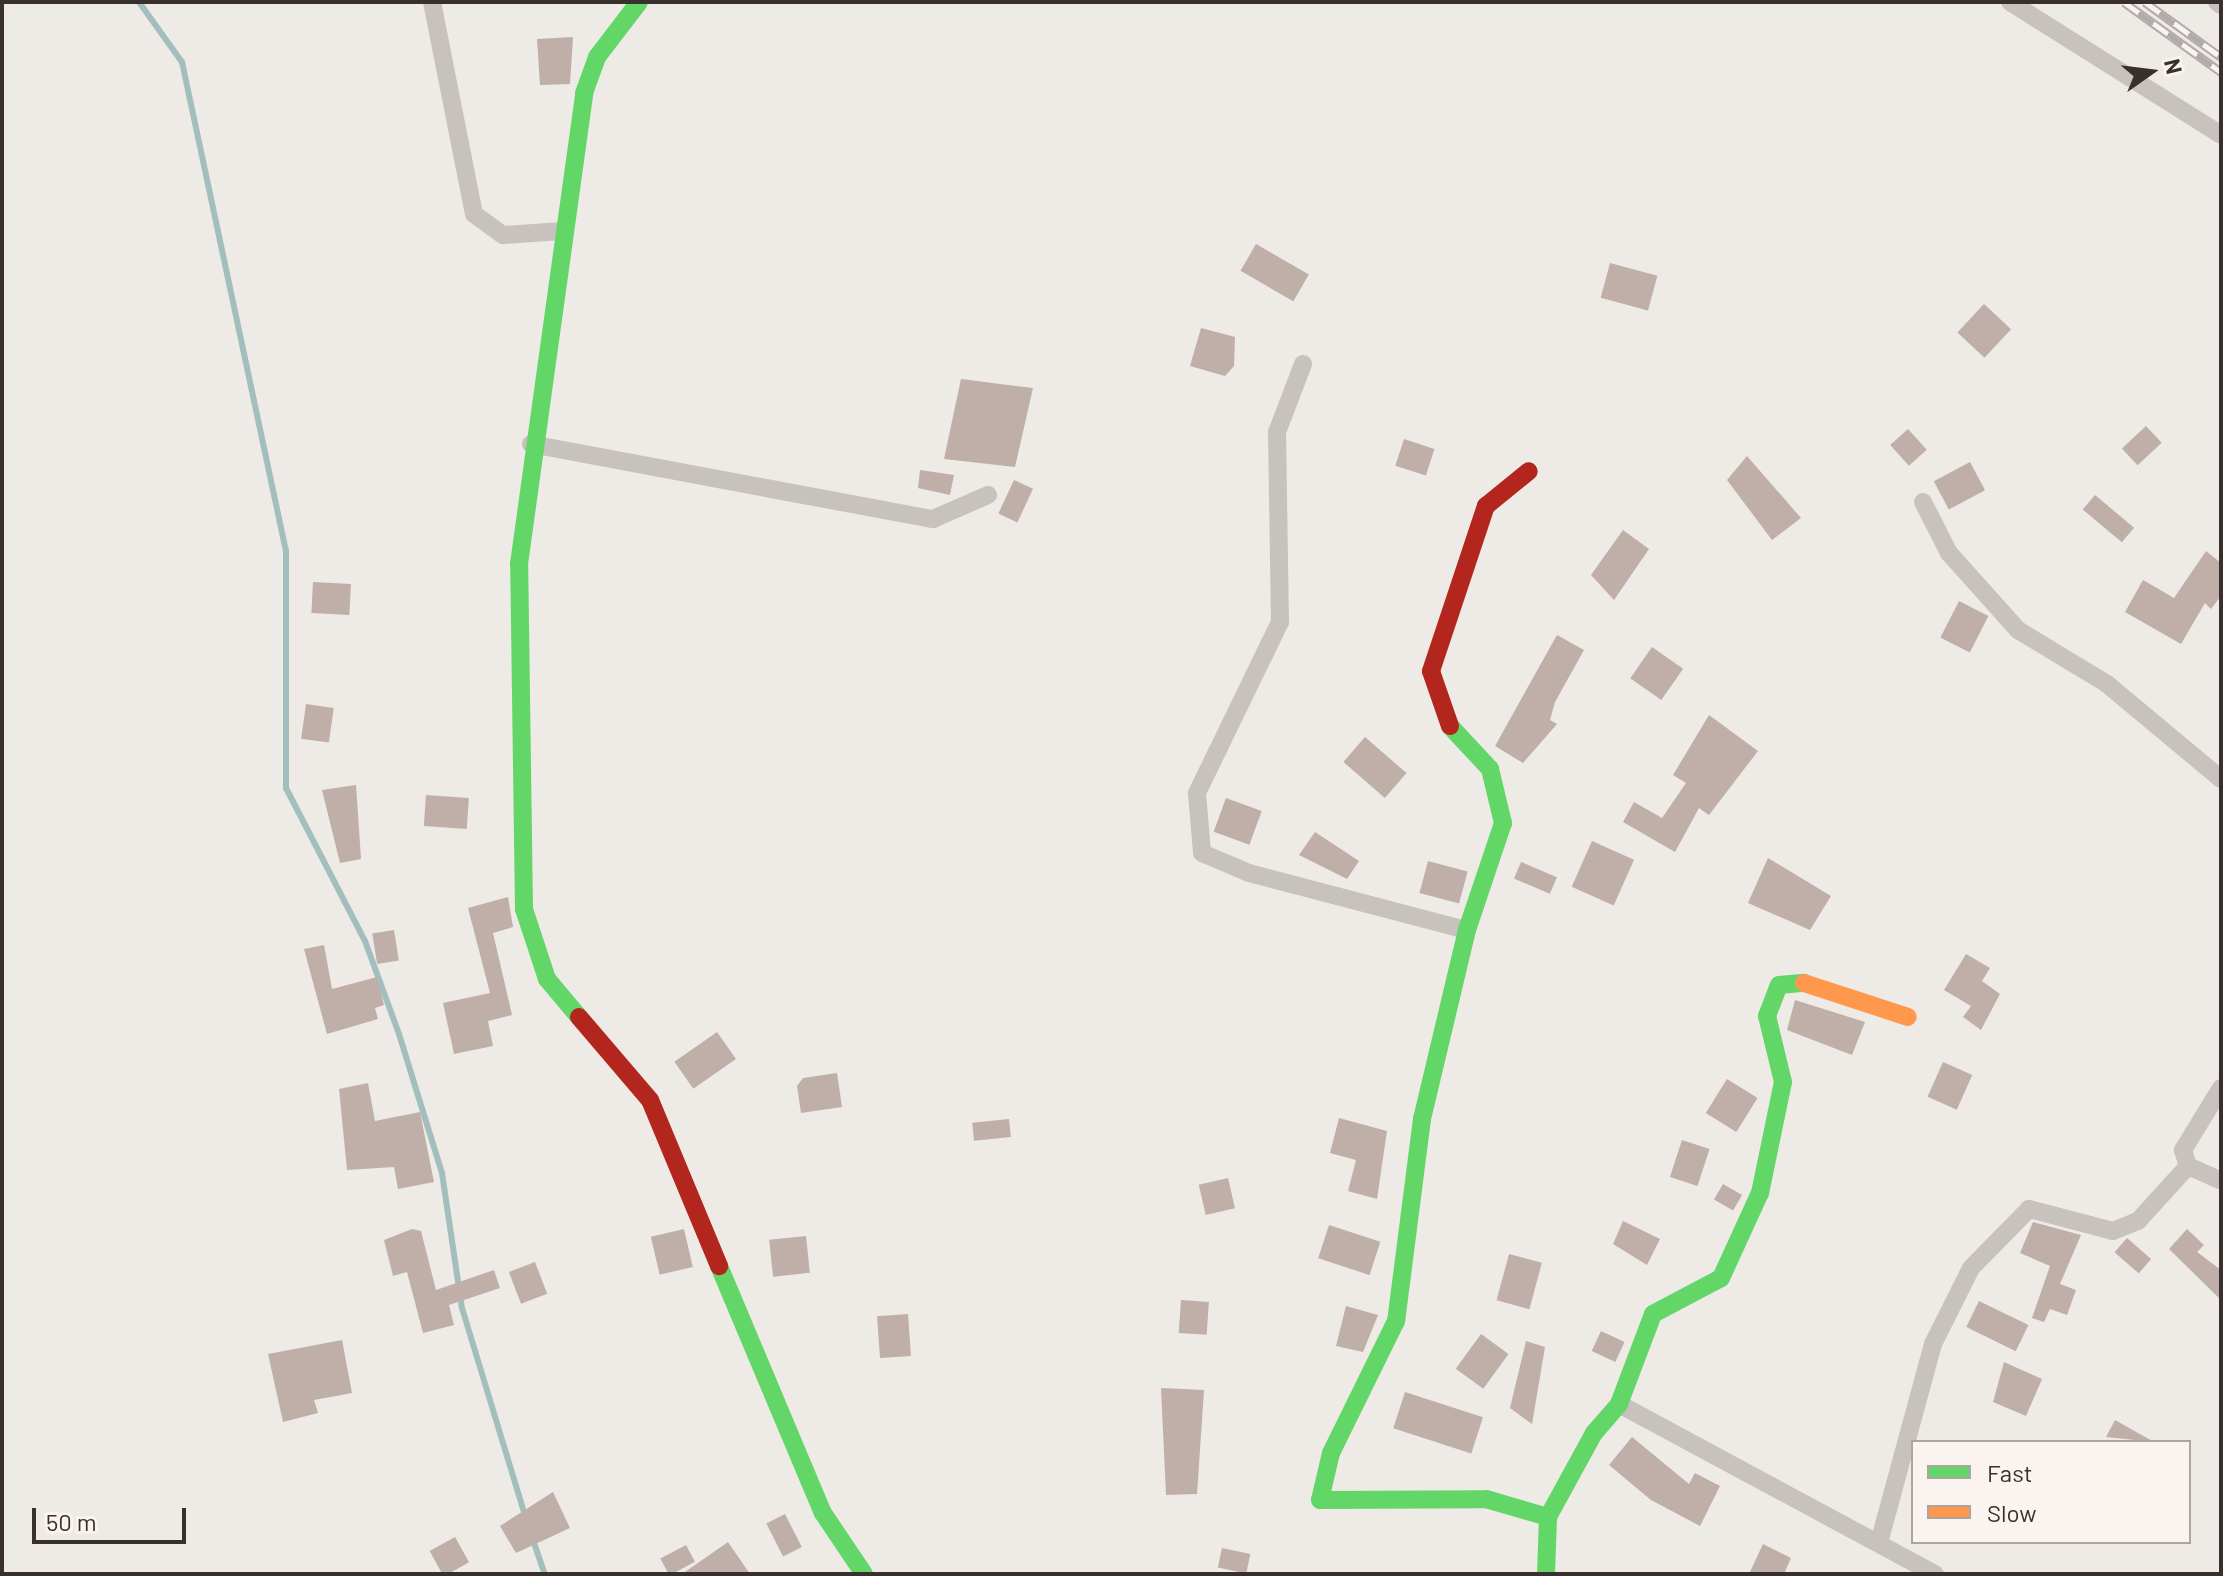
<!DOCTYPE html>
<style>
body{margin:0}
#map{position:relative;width:2223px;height:1576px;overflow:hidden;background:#eeeae6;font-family:Barlow,sans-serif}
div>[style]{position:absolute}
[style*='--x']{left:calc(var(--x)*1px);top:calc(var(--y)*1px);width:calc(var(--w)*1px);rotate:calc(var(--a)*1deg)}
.stream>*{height:6px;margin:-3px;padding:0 3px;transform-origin:3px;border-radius:3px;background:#a3bfbd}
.building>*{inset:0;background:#c0aea9;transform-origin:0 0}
.street>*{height:18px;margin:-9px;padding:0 9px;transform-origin:9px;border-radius:9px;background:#c8c2bf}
.fast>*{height:18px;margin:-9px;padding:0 9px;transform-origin:9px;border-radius:9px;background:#63d668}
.slow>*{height:18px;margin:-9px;padding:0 9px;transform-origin:9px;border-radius:9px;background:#ff974d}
.jam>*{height:18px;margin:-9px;padding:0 9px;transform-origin:9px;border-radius:9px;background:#b3261e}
.rail>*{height:9px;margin-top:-4.5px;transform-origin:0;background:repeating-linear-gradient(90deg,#faf3ef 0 18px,#b0aba9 0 36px);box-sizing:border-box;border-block:2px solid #b0aba9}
span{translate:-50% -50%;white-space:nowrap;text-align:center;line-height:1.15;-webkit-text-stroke:6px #faf3ef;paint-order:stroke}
.frame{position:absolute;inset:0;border:4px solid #392f2c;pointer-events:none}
.legend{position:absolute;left:1911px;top:1440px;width:280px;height:104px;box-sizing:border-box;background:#faf3ef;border:2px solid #ada5a1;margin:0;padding:10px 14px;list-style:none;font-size:24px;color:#392f2c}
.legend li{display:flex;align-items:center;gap:16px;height:40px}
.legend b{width:40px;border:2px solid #ada5a1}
.north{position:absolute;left:2111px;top:32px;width:80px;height:80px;-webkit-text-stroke:6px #faf3ef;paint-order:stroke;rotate:76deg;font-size:22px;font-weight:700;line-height:32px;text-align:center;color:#392f2c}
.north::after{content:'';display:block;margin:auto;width:28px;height:36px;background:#392f2c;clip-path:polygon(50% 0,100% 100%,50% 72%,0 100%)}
.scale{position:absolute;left:32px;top:1508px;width:154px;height:36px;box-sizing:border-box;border:4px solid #392f2c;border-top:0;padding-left:10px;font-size:24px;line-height:28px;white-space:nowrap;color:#392f2c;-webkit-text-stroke:6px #faf3ef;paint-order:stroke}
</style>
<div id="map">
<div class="stream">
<i style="--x:139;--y:2;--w:74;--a:54.4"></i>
<i style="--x:182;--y:62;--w:500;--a:78"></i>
<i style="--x:286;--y:551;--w:237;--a:90"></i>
<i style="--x:286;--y:788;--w:172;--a:62.7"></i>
<i style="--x:365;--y:941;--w:99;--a:69.9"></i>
<i style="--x:399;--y:1034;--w:145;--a:72.8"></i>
<i style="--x:442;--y:1173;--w:136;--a:81.6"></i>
<i style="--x:462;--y:1308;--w:220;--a:73.1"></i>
<i style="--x:533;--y:1540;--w:36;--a:71"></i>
</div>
<div class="building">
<i style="clip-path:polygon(573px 37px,570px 84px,540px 85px,537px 39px)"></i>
<i style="left:1256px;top:244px;width:61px;height:31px;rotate:30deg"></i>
<i style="left:1610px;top:263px;width:49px;height:36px;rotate:15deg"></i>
<i style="left:1984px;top:304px;width:37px;height:39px;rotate:43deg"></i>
<i style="clip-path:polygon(1201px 328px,1235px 337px,1234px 366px,1225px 376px,1190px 366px)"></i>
<i style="clip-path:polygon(961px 379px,1033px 388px,1015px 467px,944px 459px)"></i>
<i style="left:2146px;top:426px;width:23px;height:33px;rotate:47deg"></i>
<i style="left:1908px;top:429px;width:28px;height:24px;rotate:48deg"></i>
<i style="left:1404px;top:439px;width:32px;height:28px;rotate:18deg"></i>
<i style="clip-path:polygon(1747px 456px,1801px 518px,1772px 540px,1727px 480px)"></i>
<i style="left:1970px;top:462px;width:32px;height:41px;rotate:62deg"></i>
<i style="clip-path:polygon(920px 470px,954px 475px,950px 495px,918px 488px)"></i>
<i style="left:1014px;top:480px;width:21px;height:37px;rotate:25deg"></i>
<i style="left:2095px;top:495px;width:51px;height:19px;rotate:40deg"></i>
<i style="clip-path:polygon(1623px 530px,1649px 549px,1614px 600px,1591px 575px)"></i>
<i style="clip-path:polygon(2206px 551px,2221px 563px,2221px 596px,2211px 609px,2205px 603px,2181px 644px,2125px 612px,2143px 580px,2174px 598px)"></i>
<i style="left:313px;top:582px;width:38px;height:31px;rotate:3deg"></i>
<i style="left:1959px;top:601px;width:33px;height:41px;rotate:27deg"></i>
<i style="clip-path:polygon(1557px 635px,1584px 650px,1555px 702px,1550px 720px,1557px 724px,1523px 763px,1495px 746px)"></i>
<i style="left:1652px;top:647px;width:38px;height:38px;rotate:35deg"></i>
<i style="left:306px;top:704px;width:28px;height:35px;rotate:8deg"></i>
<i style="clip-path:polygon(1709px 715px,1758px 751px,1709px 815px,1699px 808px,1675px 852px,1623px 822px,1634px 802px,1662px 818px,1686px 783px,1673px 775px)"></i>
<i style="left:1365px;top:737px;width:55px;height:33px;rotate:41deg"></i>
<i style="clip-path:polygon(356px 785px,361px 859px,340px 863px,322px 790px)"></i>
<i style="left:426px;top:795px;width:43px;height:31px;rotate:4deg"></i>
<i style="left:1226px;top:798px;width:38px;height:36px;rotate:20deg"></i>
<i style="clip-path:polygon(1315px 832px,1359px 861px,1347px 879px,1299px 855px)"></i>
<i style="left:1592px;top:841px;width:46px;height:50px;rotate:24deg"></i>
<i style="clip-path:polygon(1768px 858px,1831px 896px,1810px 930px,1748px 903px)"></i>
<i style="left:1428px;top:861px;width:41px;height:33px;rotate:15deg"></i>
<i style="left:1521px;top:862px;width:39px;height:18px;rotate:23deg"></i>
<i style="clip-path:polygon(508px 897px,513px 927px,493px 933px,512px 1015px,488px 1021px,493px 1046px,454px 1054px,443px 1003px,490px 993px,468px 908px)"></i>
<i style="left:394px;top:930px;width:31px;height:22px;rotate:81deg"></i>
<i style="clip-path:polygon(324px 945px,332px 989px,377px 977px,384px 1005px,375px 1008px,378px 1019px,327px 1034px,304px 949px)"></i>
<i style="clip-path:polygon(1966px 954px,1990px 968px,1982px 981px,2000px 994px,1981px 1030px,1963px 1017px,1971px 1006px,1944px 990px)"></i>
<i style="clip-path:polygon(1795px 1000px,1865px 1022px,1852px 1055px,1787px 1030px)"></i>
<i style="left:717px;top:1032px;width:33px;height:52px;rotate:55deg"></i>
<i style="left:1943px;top:1062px;width:32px;height:38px;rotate:24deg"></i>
<i style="clip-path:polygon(837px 1073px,842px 1107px,801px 1113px,797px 1086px,803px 1078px)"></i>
<i style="left:1727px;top:1079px;width:36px;height:40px;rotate:32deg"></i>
<i style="clip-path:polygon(368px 1083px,375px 1121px,420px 1112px,434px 1182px,398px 1189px,394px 1167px,347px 1170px,339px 1089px)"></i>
<i style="clip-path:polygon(1339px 1118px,1387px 1131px,1377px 1199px,1348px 1191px,1356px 1160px,1330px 1153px)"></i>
<i style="left:1009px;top:1119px;width:18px;height:37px;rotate:84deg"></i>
<i style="left:1682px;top:1140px;width:29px;height:39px;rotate:18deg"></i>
<i style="left:1228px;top:1178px;width:31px;height:30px;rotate:77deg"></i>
<i style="left:1723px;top:1184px;width:22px;height:18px;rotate:30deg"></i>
<i style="clip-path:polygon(1623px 1221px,1660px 1239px,1647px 1265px,1613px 1244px)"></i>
<i style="clip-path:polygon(2033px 1222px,2081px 1235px,2060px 1284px,2076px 1290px,2067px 1315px,2050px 1309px,2044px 1322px,2032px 1318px,2050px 1266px,2020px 1253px)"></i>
<i style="left:1329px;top:1225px;width:54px;height:35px;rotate:18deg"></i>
<i style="clip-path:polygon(412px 1229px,421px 1231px,436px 1290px,494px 1270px,500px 1288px,449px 1305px,454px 1325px,423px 1333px,407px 1272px,393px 1276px,384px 1240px)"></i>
<i style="left:684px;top:1229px;width:39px;height:34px;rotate:77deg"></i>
<i style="clip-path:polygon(2187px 1229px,2204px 1245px,2197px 1252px,2221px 1270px,2221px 1300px,2169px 1249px)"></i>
<i style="left:806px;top:1236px;width:37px;height:37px;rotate:84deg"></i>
<i style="left:2127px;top:1238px;width:32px;height:19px;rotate:41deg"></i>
<i style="left:1509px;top:1254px;width:34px;height:48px;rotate:15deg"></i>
<i style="left:535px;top:1262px;width:34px;height:28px;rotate:69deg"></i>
<i style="left:1181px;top:1300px;width:28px;height:33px;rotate:4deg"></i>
<i style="left:1979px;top:1301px;width:55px;height:29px;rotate:26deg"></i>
<i style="clip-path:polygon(1346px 1306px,1378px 1315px,1363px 1352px,1336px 1346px)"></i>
<i style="left:908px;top:1314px;width:42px;height:31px;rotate:86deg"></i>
<i style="left:1601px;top:1331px;width:26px;height:22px;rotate:25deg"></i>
<i style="left:1481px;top:1334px;width:34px;height:43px;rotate:36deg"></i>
<i style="clip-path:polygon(342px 1340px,352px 1393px,314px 1400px,318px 1413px,283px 1422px,268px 1354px)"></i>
<i style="clip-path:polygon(1526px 1341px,1545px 1347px,1532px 1424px,1510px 1408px)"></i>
<i style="clip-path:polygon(2004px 1362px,2042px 1379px,2026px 1416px,1993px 1402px)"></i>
<i style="clip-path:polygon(1161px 1388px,1204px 1390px,1197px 1494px,1166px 1495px)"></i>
<i style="left:1405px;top:1392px;width:82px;height:38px;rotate:18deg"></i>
<i style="clip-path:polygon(2115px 1420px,2154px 1442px,2106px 1437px)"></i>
<i style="clip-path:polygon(1632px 1437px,1689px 1484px,1695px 1473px,1720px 1486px,1700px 1526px,1651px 1500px,1609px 1465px)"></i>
<i style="clip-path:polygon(553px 1492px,570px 1528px,516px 1553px,500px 1526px)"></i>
<i style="left:785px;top:1514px;width:37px;height:21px;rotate:63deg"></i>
<i style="left:455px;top:1537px;width:29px;height:29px;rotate:61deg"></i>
<i style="clip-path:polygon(728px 1542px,750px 1574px,682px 1574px)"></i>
<i style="clip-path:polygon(1763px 1544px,1791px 1558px,1784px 1574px,1749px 1574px)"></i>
<i style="left:686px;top:1545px;width:19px;height:29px;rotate:62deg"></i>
<i style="left:1222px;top:1548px;width:29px;height:20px;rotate:12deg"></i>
</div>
<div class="street">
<i style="--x:432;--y:2;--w:216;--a:78.8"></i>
<i style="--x:474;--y:214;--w:36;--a:36"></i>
<i style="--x:503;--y:235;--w:59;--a:-3.9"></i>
<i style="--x:2010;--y:2;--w:249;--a:32.2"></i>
<i style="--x:2217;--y:2;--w:5;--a:37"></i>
<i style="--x:1303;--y:364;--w:73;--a:110.9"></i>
<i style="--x:1277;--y:432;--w:190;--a:89.1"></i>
<i style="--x:1280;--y:622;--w:190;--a:115.9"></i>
<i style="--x:1197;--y:793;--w:60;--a:85.2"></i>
<i style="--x:1202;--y:853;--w:51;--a:23.1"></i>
<i style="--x:1249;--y:873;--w:225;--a:14.7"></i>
<i style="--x:531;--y:444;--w:409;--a:10.6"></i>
<i style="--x:933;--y:519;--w:60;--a:-23.6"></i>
<i style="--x:1923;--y:502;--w:57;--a:63"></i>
<i style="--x:1949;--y:553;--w:103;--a:48.1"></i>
<i style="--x:2018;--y:630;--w:104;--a:31.2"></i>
<i style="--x:2107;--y:684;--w:148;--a:39.8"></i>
<i style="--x:2221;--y:1088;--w:73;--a:121.5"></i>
<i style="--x:2183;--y:1150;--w:17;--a:73"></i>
<i style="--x:2188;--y:1166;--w:36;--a:24"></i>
<i style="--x:1619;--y:1404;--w:359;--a:28.3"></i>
<i style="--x:1880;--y:1539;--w:202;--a:-74.8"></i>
<i style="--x:1933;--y:1344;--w:85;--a:-63.4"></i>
<i style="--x:1971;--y:1268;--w:83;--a:-45.5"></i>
<i style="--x:2029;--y:1209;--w:87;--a:14.7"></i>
<i style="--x:2113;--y:1231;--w:27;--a:-22"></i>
<i style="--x:2138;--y:1221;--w:74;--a:-47.7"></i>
</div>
<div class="fast">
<i style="--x:1450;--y:726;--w:59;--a:47.1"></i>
<i style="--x:1490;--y:769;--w:56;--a:76.5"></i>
<i style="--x:1503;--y:823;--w:113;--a:108.6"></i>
<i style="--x:1467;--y:930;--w:194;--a:103.4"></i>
<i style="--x:1422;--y:1119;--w:204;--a:97.3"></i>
<i style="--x:1396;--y:1321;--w:147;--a:116.2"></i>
<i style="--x:1331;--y:1453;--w:48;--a:103.2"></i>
<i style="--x:1320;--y:1500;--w:166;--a:-0.3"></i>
<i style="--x:1486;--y:1499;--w:65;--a:16.2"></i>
<i style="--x:579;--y:1017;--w:50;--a:-130.1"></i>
<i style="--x:547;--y:979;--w:74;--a:-108.2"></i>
<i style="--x:524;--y:909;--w:345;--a:-90.8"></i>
<i style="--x:519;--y:564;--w:475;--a:-82.1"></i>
<i style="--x:584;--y:93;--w:38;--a:-70"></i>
<i style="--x:597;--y:57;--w:69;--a:-52.6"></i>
<i style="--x:719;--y:1266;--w:268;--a:67.2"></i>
<i style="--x:823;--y:1513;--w:73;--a:56.1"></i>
<i style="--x:1546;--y:1574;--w:57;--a:-88"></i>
<i style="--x:1548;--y:1517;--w:96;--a:-61.3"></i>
<i style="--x:1594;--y:1433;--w:38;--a:-49"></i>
<i style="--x:1619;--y:1404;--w:96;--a:-69.3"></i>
<i style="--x:1653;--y:1314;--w:77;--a:-27.9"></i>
<i style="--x:1721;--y:1278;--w:94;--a:-65.4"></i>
<i style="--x:1760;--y:1193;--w:113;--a:-78.3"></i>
<i style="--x:1783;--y:1082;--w:68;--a:-103.6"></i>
<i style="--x:1767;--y:1016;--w:33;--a:-69"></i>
<i style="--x:1779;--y:985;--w:25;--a:-5"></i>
</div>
<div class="slow">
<i style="--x:1804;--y:983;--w:109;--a:18.1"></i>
</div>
<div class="jam">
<i style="--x:1450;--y:726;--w:58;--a:-109.1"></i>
<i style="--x:1431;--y:671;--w:174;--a:-71.6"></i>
<i style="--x:1486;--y:506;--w:55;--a:-39.1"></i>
<i style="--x:579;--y:1017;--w:109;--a:49.5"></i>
<i style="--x:650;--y:1100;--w:180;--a:67.4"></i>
</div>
<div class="rail">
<i style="--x:2124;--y:2;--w:120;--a:35.8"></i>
<i style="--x:2145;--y:2;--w:94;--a:35.9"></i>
</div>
<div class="frame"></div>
<ul class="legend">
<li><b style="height:10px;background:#63d668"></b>Fast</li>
<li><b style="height:10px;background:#ff974d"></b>Slow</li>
</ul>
<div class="north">N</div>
<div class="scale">50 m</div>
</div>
